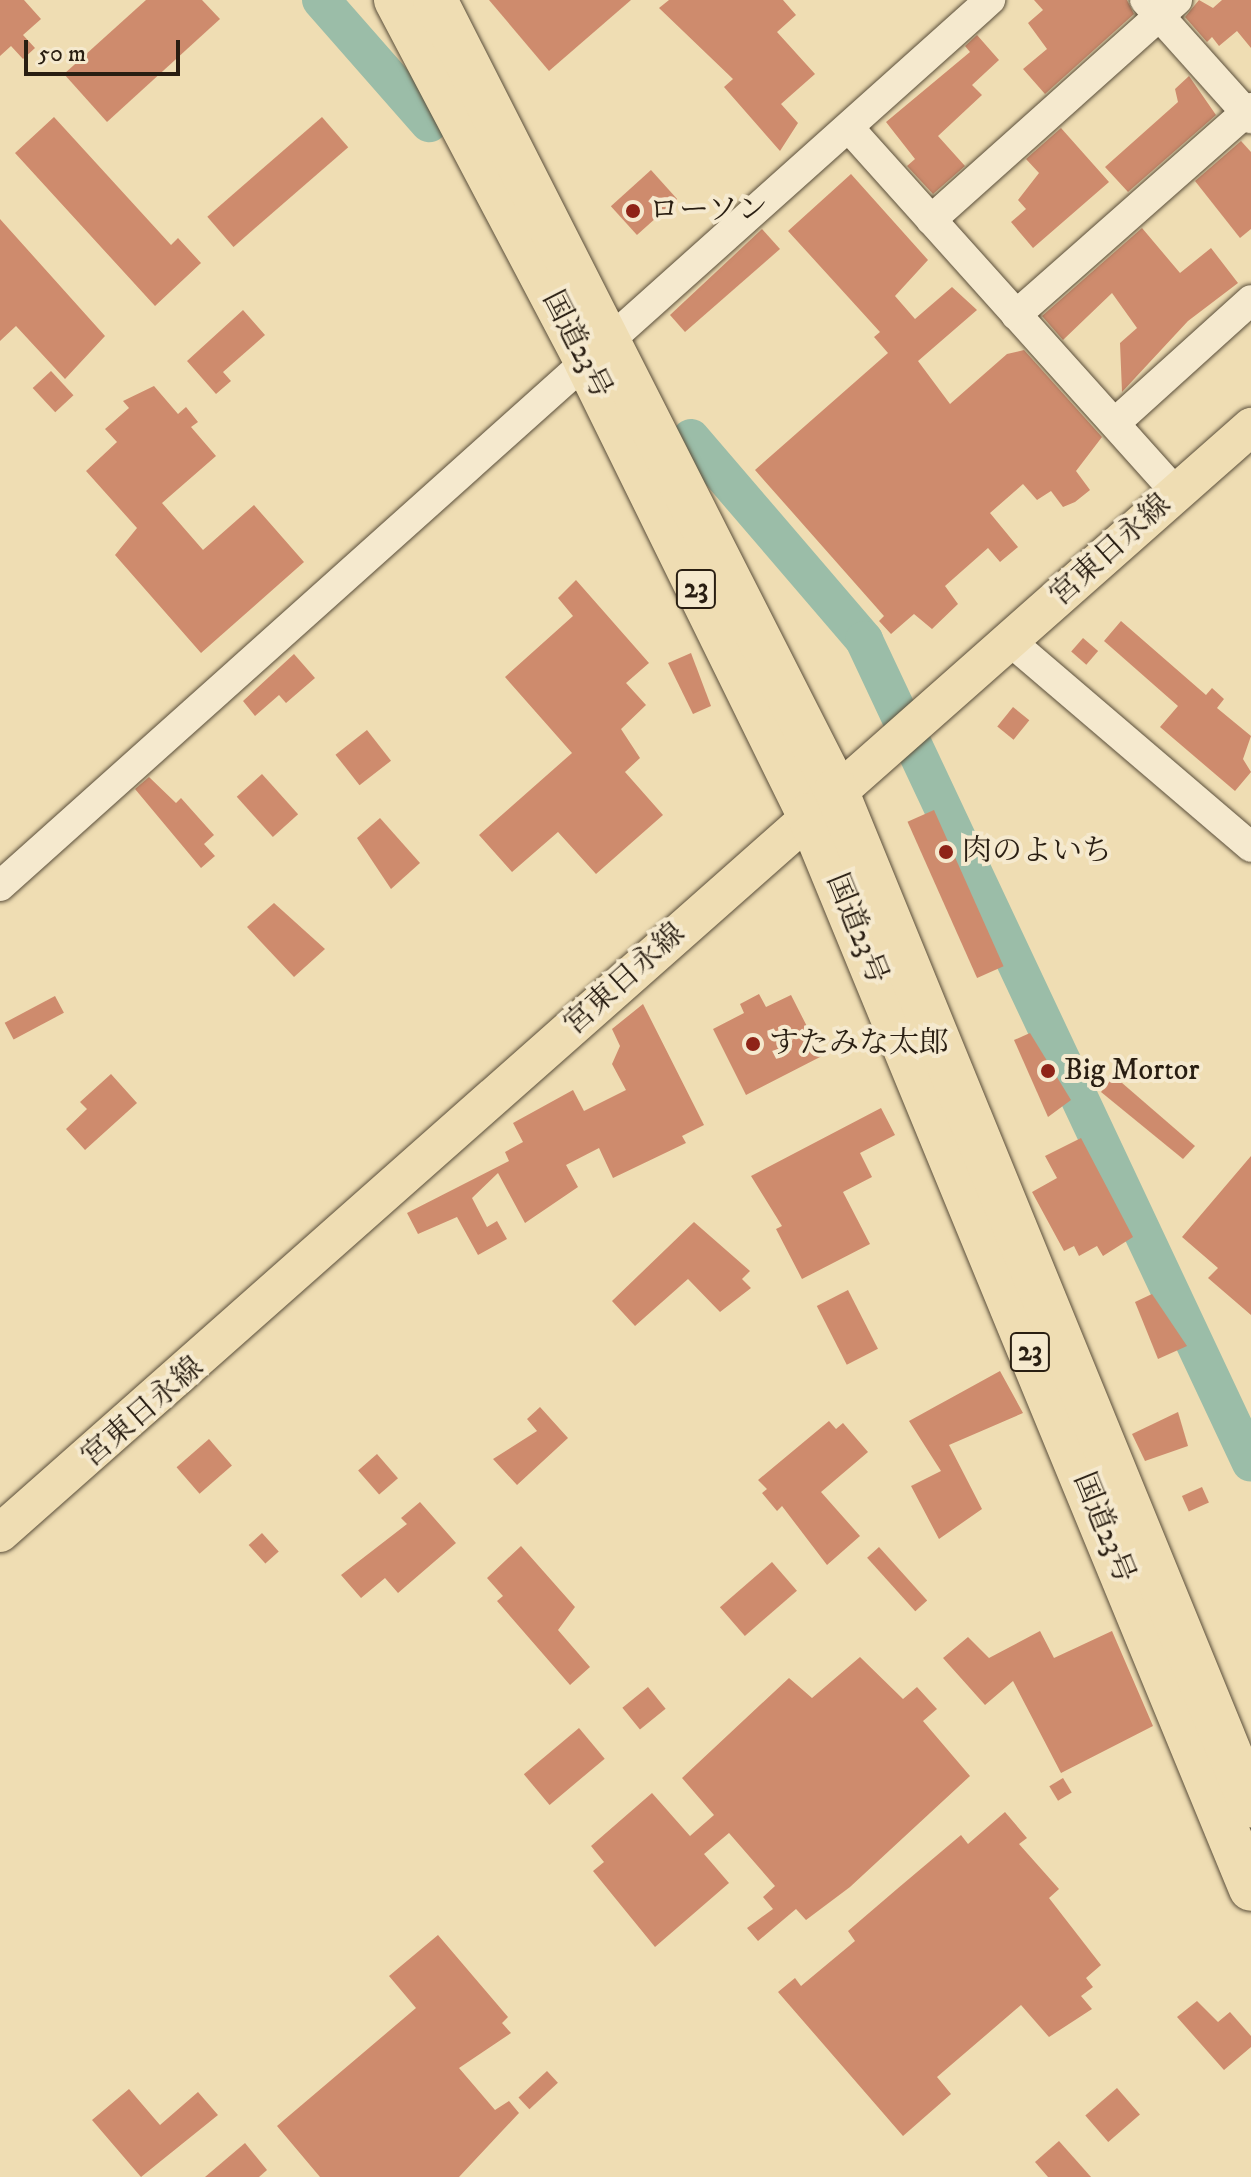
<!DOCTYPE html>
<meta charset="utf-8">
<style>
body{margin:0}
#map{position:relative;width:1251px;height:2177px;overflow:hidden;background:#efddb3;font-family:"IM FELL DW Pica","Noto Serif JP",serif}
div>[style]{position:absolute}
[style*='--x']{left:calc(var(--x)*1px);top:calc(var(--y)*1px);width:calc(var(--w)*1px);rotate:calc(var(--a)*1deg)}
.river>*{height:38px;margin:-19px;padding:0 19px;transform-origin:19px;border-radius:19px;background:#9bbda8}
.building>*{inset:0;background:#ce8b6d;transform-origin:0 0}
.roads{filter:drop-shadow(0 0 2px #5a4e3a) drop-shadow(0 0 2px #5a4e3a)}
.minor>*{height:30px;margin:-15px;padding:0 15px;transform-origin:15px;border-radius:15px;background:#f5e9ce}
.major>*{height:38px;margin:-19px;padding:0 19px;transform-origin:19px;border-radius:19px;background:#efddb3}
.highway>*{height:44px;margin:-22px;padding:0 22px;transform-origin:22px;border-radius:22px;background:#efddb3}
.dots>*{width:22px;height:22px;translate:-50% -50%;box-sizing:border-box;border:4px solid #f5e9ce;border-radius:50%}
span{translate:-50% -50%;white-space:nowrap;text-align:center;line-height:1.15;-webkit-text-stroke:8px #f5e9ce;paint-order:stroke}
.shield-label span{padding:2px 6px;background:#f5e9ce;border:2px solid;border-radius:6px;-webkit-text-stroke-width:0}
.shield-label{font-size:28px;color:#291e12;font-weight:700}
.poi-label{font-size:30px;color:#291e12}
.left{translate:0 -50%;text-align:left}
.street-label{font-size:30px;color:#291e12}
.scale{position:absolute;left:24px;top:40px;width:156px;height:36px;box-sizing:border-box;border:4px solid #291e12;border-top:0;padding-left:10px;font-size:24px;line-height:28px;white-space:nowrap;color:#291e12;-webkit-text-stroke:6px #f5e9ce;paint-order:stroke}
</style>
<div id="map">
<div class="river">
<i style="--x:321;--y:0;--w:164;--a:48.7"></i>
<i style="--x:691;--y:438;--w:266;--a:49.4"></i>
<i style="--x:864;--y:640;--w:909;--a:64.82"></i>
</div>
<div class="building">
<i style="clip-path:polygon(0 0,24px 0,41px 19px,23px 35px,35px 48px,23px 59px,11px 46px,0 56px)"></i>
<i style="clip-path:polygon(146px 0,202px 0,220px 19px,107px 122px,64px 74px)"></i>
<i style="clip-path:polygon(489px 0,631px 0,549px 71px)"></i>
<i style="clip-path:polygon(669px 0,783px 0,796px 15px,777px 32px,815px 74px,781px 104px,798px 123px,780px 151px,724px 87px,733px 79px,659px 8px)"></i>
<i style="clip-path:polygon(1034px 0,1127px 0,1134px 14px,1045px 94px,1023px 69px,1047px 49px,1028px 23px,1043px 10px)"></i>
<i style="clip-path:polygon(1199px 0,1213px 8px,1222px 0,1251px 0,1251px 48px,1237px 31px,1219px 46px,1212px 37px,1207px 42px,1185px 17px)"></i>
<i style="clip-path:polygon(977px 35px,999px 60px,972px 85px,982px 95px,938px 136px,965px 166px,933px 194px,907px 166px,915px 159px,886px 122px,970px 52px,965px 46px)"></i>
<i style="clip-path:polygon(1189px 76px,1216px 115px,1128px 192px,1105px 167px,1178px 102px,1175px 89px)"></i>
<i style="clip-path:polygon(54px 117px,171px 245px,178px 238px,201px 263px,155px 306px,15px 153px)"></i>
<i style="left:322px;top:117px;width:40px;height:152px;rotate:49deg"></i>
<i style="clip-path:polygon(1061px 128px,1109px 182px,1033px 248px,1011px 222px,1026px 209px,1018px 200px,1039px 173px,1026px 159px)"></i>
<i style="clip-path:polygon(1241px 141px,1251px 152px,1251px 229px,1240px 238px,1195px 181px)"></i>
<i style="left:651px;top:170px;width:39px;height:54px;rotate:48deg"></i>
<i style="clip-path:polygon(851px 174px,928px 260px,895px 296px,915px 319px,952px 287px,977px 310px,918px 361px,950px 404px,1007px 354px,1024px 350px,1102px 437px,1076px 471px,1090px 490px,1075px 502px,1063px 507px,1051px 491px,1037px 500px,1023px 484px,990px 513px,1018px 547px,1000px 562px,988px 548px,945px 586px,958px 604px,932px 629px,914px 614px,891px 634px,879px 621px,884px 616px,755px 470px,888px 353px,874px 337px,880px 332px,788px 231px)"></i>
<i style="clip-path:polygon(0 219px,105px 336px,65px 379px,16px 326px,0 341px)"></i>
<i style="clip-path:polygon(1142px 228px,1180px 273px,1211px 248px,1238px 283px,1188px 321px,1122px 392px,1120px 343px,1137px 328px,1112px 293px,1063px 340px,1042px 316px)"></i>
<i style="clip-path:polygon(762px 229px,780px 249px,685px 332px,670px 315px)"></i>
<i style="clip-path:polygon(243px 310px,265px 335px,223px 372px,231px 381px,216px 394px,187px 361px)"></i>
<i style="left:51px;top:371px;width:33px;height:25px;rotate:47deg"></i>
<i style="clip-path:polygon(154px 386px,178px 414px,186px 407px,198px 422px,191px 427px,216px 456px,162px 503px,203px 550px,254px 505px,304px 562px,201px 653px,115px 555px,137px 528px,86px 471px,117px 442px,105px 429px,129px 408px,123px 401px)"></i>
<i style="clip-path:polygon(576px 580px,649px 663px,626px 683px,646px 705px,621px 729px,640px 758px,625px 772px,663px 815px,596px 874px,558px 832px,512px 872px,479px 835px,572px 753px,505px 677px,573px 616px,558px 598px)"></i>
<i style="clip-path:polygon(1121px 621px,1206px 695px,1212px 688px,1224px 699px,1217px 708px,1251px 736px,1243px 759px,1251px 772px,1235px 791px,1160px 727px,1178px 706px,1104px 641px)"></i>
<i style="left:1083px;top:638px;width:20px;height:18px;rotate:41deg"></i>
<i style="clip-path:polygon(691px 653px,711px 706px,693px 714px,668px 663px)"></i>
<i style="clip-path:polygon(294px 654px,315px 678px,286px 703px,279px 695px,255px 716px,243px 701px)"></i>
<i style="left:1013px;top:707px;width:21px;height:25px;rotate:39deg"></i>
<i style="left:367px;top:730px;width:39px;height:40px;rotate:52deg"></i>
<i style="left:262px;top:774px;width:54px;height:34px;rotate:48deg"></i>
<i style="clip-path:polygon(149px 777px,176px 803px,181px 798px,214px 835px,204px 844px,215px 856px,201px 868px,135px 789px)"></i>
<i style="left:934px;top:810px;width:171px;height:29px;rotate:66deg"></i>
<i style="clip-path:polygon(380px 818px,420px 863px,391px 889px,357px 838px)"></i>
<i style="clip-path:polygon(274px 903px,325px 949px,294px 977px,247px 927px)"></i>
<i style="clip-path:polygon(759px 994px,766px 1007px,791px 995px,822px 1056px,746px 1095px,713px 1029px,744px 1013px,740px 1004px)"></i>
<i style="left:55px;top:996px;width:19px;height:57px;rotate:62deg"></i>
<i style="clip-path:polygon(643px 1004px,704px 1125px,682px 1136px,686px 1143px,613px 1178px,599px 1148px,566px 1165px,578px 1187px,525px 1223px,498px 1173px,472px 1198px,487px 1227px,497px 1221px,507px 1239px,478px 1255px,457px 1217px,418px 1234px,407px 1213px,509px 1161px,505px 1152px,523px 1142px,513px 1123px,573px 1090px,584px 1111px,626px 1090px,612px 1064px,620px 1046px,612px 1029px)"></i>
<i style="clip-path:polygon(1030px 1033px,1071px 1100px,1048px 1117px,1014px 1040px)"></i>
<i style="clip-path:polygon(111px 1074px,137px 1103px,85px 1150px,66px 1129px,87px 1109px,80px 1102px)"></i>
<i style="clip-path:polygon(1114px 1076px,1195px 1146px,1183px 1159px,1101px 1092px)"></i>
<i style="clip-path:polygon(881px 1108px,895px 1135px,860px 1153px,872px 1177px,843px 1192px,870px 1244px,802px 1279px,776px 1229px,782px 1226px,751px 1176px)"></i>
<i style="clip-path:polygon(1081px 1138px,1133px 1237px,1103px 1256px,1097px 1246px,1079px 1256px,1074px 1246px,1064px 1251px,1032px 1192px,1057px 1178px,1045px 1156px)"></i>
<i style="clip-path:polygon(1251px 1156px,1251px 1315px,1208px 1278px,1218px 1268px,1182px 1237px)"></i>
<i style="clip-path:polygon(694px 1222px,750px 1271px,742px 1279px,751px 1288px,720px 1312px,688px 1279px,635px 1326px,612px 1301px)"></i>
<i style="left:848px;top:1290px;width:66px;height:35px;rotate:63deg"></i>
<i style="clip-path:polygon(1152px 1294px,1187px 1346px,1158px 1359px,1135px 1302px)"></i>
<i style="clip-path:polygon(1000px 1371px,1023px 1413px,949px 1445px,982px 1509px,939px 1539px,911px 1486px,941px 1471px,909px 1421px)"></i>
<i style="clip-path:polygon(540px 1407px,568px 1438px,517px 1485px,493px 1459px,537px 1431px,527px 1419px)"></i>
<i style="clip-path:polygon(1178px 1412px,1188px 1446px,1145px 1461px,1132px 1434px)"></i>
<i style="clip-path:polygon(829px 1421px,836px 1429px,843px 1423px,868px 1452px,821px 1492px,860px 1536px,827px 1565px,782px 1506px,777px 1511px,762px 1493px,767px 1489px,758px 1480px)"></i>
<i style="left:209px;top:1439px;width:35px;height:43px;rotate:49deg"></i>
<i style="left:377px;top:1454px;width:32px;height:25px;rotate:49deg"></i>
<i style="left:1202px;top:1487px;width:17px;height:22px;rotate:66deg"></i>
<i style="clip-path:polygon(420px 1502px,456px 1543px,398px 1593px,385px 1578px,361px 1598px,341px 1575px,407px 1524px,401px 1518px)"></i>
<i style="left:262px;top:1533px;width:25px;height:18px;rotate:48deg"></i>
<i style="clip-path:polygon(521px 1546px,575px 1607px,558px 1630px,590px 1667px,570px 1685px,497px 1601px,503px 1596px,487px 1578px)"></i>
<i style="left:879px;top:1547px;width:72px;height:16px;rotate:48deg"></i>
<i style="left:772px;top:1562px;width:38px;height:69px;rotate:49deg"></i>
<i style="clip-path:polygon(1040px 1631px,1054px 1658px,1112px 1631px,1153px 1726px,1061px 1773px,1013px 1681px,985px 1705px,943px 1658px,968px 1637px,989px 1658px)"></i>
<i style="clip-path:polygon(860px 1657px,903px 1699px,917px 1687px,937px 1709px,923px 1721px,970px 1776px,850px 1887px,806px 1920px,796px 1909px,758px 1941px,747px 1928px,773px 1909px,763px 1897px,775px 1886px,729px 1833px,704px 1854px,729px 1883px,655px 1947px,593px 1871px,604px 1862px,591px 1846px,652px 1793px,690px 1836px,714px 1815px,682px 1778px,789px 1678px,812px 1698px)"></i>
<i style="left:648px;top:1687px;width:28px;height:33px;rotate:51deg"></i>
<i style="left:579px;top:1728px;width:40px;height:72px;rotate:50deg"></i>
<i style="left:1063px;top:1778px;width:17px;height:16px;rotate:59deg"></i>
<i style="clip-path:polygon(1005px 1812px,1027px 1838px,1019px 1844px,1059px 1889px,1049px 1898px,1101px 1965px,1086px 1978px,1093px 1987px,1081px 1996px,1092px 2009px,1049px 2037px,1021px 2005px,937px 2077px,951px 2094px,903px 2136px,778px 1992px,795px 1978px,801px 1986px,855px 1941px,848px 1931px,897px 1889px,961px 1835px,968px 1844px)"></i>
<i style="clip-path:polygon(438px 1935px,508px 2017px,502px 2023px,511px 2033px,459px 2068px,495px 2110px,509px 2101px,519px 2113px,459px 2177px,320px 2177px,277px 2126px,416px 2008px,389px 1976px)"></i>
<i style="clip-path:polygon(1197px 2001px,1218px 2022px,1230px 2012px,1251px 2036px,1251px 2047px,1224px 2070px,1177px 2017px)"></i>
<i style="left:547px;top:2071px;width:16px;height:39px;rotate:47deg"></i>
<i style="left:1117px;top:2088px;width:35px;height:42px;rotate:49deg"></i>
<i style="clip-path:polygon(129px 2089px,160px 2125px,198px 2092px,218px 2115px,141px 2177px,92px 2120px)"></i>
<i style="clip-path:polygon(1059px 2141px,1091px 2177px,1048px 2177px,1035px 2162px)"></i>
<i style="clip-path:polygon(245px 2143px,267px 2170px,259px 2177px,205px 2177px)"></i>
</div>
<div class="roads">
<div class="minor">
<i style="--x:1145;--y:0;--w:159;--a:48.1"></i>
<i style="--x:849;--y:128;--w:490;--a:48.1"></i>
<i style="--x:931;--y:220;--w:330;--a:-41.8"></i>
<i style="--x:1016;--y:315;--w:313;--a:-41.4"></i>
<i style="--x:1115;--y:423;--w:183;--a:-42.1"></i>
<i style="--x:1010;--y:641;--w:317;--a:40.5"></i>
<i style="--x:0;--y:886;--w:1329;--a:-41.83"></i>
</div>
<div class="major">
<i style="--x:0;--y:1533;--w:1670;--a:-41.48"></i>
</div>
<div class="highway">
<i style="--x:396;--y:0;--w:408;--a:62.2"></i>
<i style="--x:586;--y:361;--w:506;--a:63.84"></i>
<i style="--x:809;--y:815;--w:1161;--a:67.63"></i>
<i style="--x:435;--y:0;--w:886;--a:63.09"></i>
<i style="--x:836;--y:790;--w:1097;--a:67.76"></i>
</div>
</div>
<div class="dots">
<i style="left:633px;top:211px;background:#8f2418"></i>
<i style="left:946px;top:852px;background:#8f2418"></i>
<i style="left:753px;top:1044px;background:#8f2418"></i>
<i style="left:1048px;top:1071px;background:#8f2418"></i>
</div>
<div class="shield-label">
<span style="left:696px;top:589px">23</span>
<span style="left:1030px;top:1352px">23</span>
</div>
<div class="poi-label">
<span class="left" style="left:649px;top:211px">ローソン</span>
<span class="left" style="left:962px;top:852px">肉のよいち</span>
<span class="left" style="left:769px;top:1044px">すたみな太郎</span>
<span class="left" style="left:1064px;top:1071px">Big Mortor</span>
</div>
<div class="street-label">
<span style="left:576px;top:345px;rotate:63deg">国道23号</span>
<span style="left:1111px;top:551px;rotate:-42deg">宮東日永線</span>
<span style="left:856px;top:929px;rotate:68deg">国道23号</span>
<span style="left:625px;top:980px;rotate:-42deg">宮東日永線</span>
<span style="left:143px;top:1413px;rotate:-41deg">宮東日永線</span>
<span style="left:1103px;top:1528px;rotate:68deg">国道23号</span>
</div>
<div class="scale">50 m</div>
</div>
